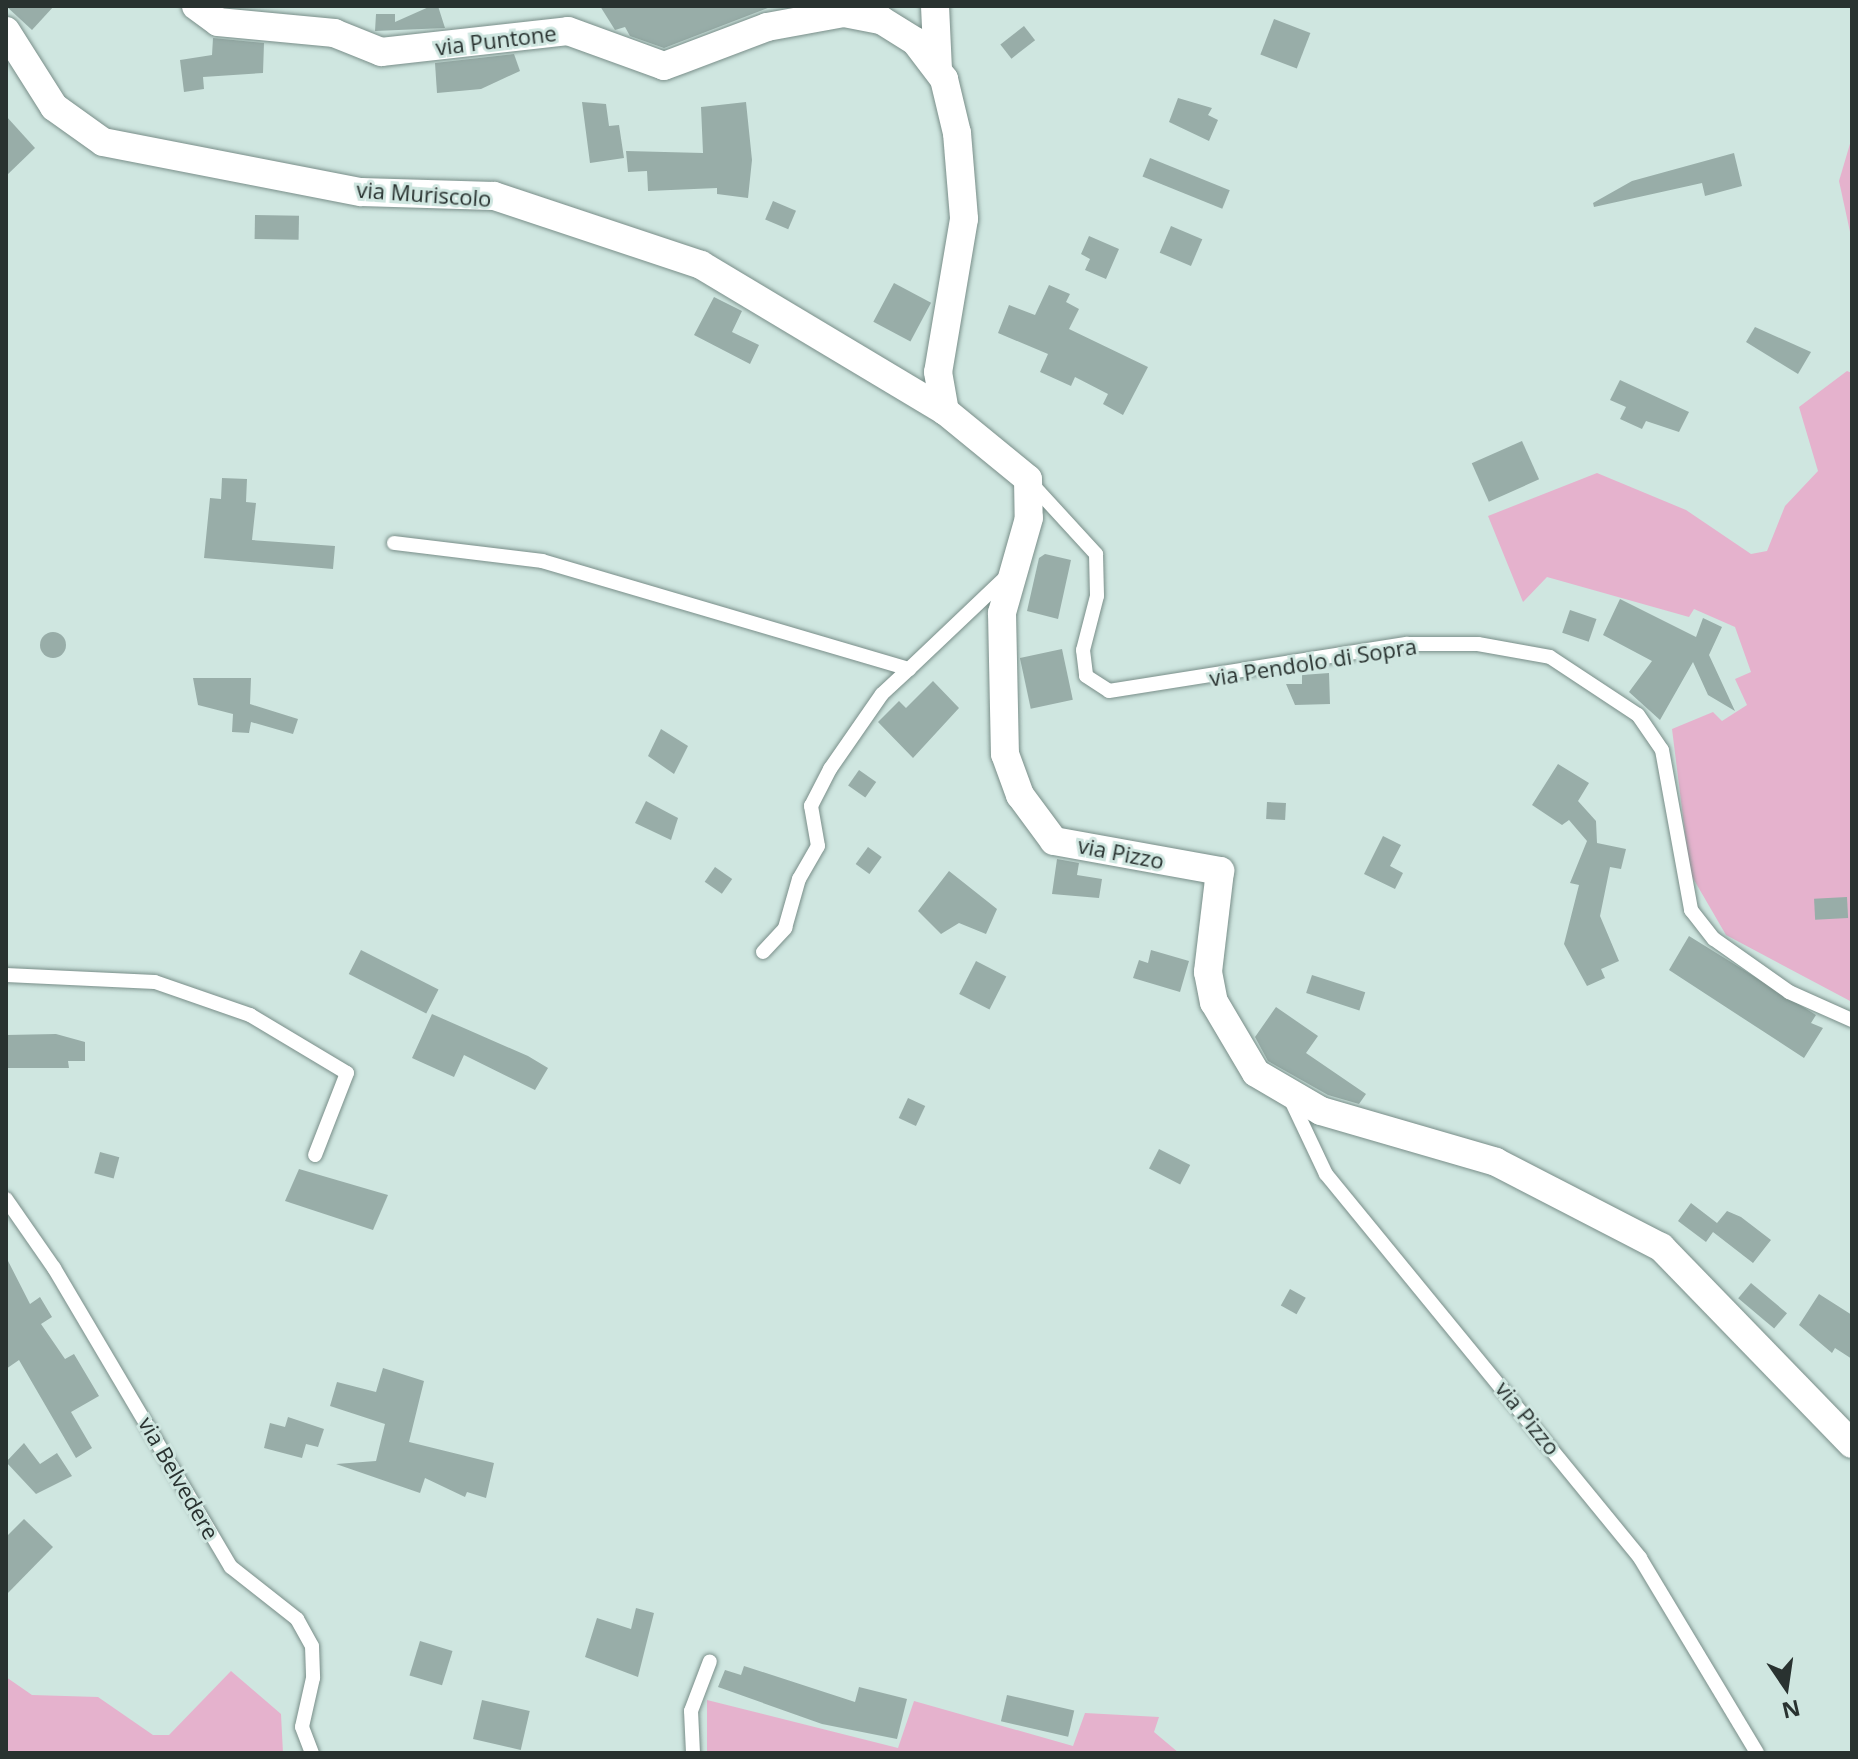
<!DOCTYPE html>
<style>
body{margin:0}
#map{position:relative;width:1858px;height:1759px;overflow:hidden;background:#cfe6e0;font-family:"Open Sans",sans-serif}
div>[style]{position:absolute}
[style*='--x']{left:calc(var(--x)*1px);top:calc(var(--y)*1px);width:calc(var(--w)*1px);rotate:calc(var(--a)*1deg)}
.green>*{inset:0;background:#e5b2cd}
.building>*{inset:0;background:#98ada8;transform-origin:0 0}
.round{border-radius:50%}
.roads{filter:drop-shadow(0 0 2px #798e89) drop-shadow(0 0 2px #798e89)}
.service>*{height:14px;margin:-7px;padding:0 7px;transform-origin:7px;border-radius:7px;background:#fff}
.minor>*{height:28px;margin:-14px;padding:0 14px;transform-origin:14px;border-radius:14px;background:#fff}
span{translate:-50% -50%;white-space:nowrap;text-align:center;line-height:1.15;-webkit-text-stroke:6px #cfe6e0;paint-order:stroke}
.street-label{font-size:22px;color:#293230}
.frame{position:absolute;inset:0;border:8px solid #293230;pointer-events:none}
.north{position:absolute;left:1746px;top:1647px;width:80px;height:80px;-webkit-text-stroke:6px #cfe6e0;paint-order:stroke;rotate:167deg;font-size:22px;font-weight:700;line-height:32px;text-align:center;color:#293230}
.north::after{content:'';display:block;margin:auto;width:28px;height:36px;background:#293230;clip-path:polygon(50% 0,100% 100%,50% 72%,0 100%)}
</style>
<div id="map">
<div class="green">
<i style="clip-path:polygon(1852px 137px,1852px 241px,1839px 181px)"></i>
<i style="clip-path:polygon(1847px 371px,1852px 373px,1852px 1002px,1726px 935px,1690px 873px,1672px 729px,1713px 712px,1722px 721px,1747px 705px,1735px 679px,1751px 672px,1735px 627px,1694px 609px,1689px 617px,1547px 577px,1523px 602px,1488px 516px,1597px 473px,1686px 510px,1751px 554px,1767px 551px,1785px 506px,1818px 471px,1799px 407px)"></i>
<i style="clip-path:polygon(231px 1671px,281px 1714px,283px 1753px,6px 1753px,6px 1677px,32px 1695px,98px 1697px,153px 1735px,169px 1735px)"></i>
<i style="clip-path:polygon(707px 1700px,898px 1748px,914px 1701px,1073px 1746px,1085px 1713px,1159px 1717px,1154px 1732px,1179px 1753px,707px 1753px)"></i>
</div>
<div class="building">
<i style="clip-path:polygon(6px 6px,54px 6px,32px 30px)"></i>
<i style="clip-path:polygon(431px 6px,438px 6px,445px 28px,375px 31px,376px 14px,395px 14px,395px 22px)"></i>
<i style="clip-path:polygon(600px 6px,773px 6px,664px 48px,630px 36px,625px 27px,615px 30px)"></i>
<i style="left:1274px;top:19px;width:39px;height:38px;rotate:21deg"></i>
<i style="left:1024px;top:26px;width:18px;height:30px;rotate:52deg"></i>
<i style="clip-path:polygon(213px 38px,264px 43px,263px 73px,203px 77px,204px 89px,184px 92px,180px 60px,212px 55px)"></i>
<i style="clip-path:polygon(514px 54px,520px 71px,481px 89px,437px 93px,435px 63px)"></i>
<i style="clip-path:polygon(1178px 98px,1212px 108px,1208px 115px,1218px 120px,1209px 141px,1169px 122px)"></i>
<i style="clip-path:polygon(582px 102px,606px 104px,609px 126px,619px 125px,624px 158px,590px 163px)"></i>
<i style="clip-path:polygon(746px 102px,752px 160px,748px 198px,717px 194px,717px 188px,648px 191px,647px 171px,628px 172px,626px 151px,703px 153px,701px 107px)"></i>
<i style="clip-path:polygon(6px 116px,35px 148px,6px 176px)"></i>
<i style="clip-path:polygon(1734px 153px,1742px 186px,1705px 196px,1702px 183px,1594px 207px,1593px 203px,1632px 181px)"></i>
<i style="left:1150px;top:158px;width:86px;height:20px;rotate:22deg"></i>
<i style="left:773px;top:201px;width:25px;height:20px;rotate:23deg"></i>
<i style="left:255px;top:215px;width:44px;height:24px;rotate:1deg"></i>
<i style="left:1171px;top:226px;width:34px;height:29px;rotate:23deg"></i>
<i style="clip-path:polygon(1089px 236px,1119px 249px,1106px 279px,1085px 270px,1090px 259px,1081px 254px)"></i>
<i style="left:894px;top:283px;width:42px;height:44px;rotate:28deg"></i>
<i style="clip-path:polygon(1049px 285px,1070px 294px,1066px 302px,1079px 309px,1069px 329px,1148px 367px,1123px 415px,1103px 404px,1108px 394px,1075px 377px,1071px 386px,1040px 372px,1048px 354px,998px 333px,1009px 305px,1035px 315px)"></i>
<i style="clip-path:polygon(714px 297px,742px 311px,732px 332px,759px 345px,750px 364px,694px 335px)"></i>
<i style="clip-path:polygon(1755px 327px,1811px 352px,1798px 374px,1746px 342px)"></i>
<i style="clip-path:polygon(1620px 380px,1689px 412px,1679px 432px,1646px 421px,1642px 429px,1620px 419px,1626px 407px,1610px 400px)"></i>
<i style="left:1522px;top:441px;width:42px;height:55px;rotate:66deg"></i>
<i style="clip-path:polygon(222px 478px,247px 479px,246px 502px,256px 503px,252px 540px,335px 546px,333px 569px,204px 558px,210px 498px,221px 499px)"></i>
<i style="clip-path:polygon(1045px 554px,1071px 560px,1058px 619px,1027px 611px,1039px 558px)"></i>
<i style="clip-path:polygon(1620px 599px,1696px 637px,1703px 618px,1722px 627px,1709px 655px,1735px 711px,1708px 695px,1693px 662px,1660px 720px,1629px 692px,1652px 661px,1603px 635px)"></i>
<i style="left:1570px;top:610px;width:28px;height:24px;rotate:19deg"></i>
<i class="round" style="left:40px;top:632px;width:26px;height:26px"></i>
<i style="left:1062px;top:649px;width:52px;height:43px;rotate:78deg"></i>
<i style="clip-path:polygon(1329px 673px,1330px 704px,1295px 705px,1286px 684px,1302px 684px,1302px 675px)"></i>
<i style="clip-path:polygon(193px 678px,251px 678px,250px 704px,298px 719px,293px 734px,251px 722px,249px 733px,232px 732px,233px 714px,198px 705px)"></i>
<i style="clip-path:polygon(933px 681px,959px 708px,913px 758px,878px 722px,899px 701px,906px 708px)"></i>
<i style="clip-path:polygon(661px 729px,688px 746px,674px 774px,648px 756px)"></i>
<i style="clip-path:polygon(1558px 764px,1589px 783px,1578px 801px,1596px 821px,1597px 843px,1626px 849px,1621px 869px,1610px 867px,1600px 916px,1619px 961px,1601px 969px,1605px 978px,1587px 986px,1564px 944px,1579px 885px,1570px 883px,1587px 841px,1569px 820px,1562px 825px,1532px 805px)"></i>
<i style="left:859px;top:770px;width:21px;height:19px;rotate:35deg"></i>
<i style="clip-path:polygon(646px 801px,678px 818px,671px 840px,635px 823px)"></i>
<i style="left:1267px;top:802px;width:19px;height:17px;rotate:3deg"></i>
<i style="clip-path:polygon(1383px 836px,1401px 845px,1390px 866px,1403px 873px,1395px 889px,1364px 874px)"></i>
<i style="left:868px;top:847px;width:17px;height:21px;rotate:36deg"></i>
<i style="clip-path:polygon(1057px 859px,1079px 863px,1077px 875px,1102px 879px,1099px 898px,1052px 894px)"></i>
<i style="left:715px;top:867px;width:21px;height:18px;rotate:35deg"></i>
<i style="clip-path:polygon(949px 871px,997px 909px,986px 934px,959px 923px,941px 934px,918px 911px)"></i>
<i style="left:1847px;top:897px;width:21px;height:33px;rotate:87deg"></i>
<i style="clip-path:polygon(1689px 936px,1816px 1015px,1811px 1023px,1823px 1028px,1804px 1058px,1669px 970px)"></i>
<i style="left:361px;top:950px;width:87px;height:27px;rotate:27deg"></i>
<i style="clip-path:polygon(1151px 950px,1189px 961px,1180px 992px,1133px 978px,1139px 960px,1148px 963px)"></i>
<i style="left:976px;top:961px;width:34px;height:37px;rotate:27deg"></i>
<i style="left:1312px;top:975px;width:56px;height:19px;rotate:18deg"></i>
<i style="clip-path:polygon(1276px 1007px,1318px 1036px,1306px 1053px,1366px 1094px,1359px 1104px,1328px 1095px,1268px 1061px,1255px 1037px)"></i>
<i style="clip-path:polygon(432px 1014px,528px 1056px,548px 1068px,535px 1090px,464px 1055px,454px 1077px,412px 1058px)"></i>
<i style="clip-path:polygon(56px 1034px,85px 1042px,85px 1061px,68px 1061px,69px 1068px,6px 1068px,6px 1035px)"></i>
<i style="left:908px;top:1098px;width:19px;height:22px;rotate:25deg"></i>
<i style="left:1159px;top:1149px;width:35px;height:22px;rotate:27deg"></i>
<i style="left:100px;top:1152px;width:20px;height:22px;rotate:15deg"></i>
<i style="clip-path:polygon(299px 1169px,388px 1195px,373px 1230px,285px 1201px)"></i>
<i style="clip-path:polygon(1691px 1203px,1717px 1223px,1727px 1211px,1741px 1217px,1771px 1240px,1753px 1263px,1713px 1232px,1706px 1242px,1678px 1221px)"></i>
<i style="clip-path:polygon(6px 1257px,30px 1304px,40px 1297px,52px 1317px,41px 1324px,65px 1359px,74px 1354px,99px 1396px,71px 1412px,92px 1448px,76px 1458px,19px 1360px,6px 1369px)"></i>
<i style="left:1751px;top:1283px;width:47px;height:20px;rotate:40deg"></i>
<i style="left:1290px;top:1289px;width:18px;height:19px;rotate:29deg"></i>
<i style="clip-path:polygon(1819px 1294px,1852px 1315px,1852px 1359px,1835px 1348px,1832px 1353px,1799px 1325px)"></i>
<i style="clip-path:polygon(383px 1368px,424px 1381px,409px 1442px,494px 1463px,486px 1498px,467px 1492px,465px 1497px,425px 1478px,420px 1493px,336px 1464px,376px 1461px,385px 1424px,330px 1406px,337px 1382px,376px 1392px)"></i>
<i style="clip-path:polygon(288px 1417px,324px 1429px,318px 1447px,306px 1444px,302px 1458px,264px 1448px,270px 1423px,285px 1427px)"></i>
<i style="clip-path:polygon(24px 1443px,40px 1464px,57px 1453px,72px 1476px,36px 1494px,6px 1462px)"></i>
<i style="clip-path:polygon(24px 1519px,53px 1547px,6px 1595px,6px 1537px)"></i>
<i style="clip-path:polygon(636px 1608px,654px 1613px,638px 1677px,585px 1657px,597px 1618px,631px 1629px)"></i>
<i style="left:420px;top:1641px;width:34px;height:36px;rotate:17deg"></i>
<i style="clip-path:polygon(744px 1666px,855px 1702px,859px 1687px,907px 1699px,897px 1739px,822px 1724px,718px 1687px,725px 1670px,741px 1675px)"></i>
<i style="left:1007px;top:1695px;width:69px;height:27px;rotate:13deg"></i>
<i style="left:482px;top:1700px;width:49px;height:40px;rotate:13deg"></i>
</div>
<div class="roads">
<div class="service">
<i style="--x:1030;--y:482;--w:98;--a:47.5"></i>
<i style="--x:1096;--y:554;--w:42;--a:88.6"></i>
<i style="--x:1097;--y:596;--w:56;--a:104.5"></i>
<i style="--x:1083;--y:650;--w:26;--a:83"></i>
<i style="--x:1086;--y:676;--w:27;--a:33"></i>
<i style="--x:1109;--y:691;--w:302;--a:-9"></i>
<i style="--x:1407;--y:644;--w:71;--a:0"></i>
<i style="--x:1478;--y:644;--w:73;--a:10.2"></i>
<i style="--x:1550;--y:657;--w:105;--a:33.4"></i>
<i style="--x:1638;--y:715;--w:42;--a:55.6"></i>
<i style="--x:1662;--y:750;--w:163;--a:79.7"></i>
<i style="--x:1691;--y:910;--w:37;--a:52"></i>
<i style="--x:1714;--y:939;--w:92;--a:35.2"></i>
<i style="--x:1789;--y:992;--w:69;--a:24"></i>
<i style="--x:394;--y:543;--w:149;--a:6.9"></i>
<i style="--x:542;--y:561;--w:383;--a:16.4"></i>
<i style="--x:909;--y:669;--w:137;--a:-43.5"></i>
<i style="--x:763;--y:952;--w:33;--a:-47"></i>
<i style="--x:785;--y:928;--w:51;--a:-74.1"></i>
<i style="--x:799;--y:879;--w:38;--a:-60"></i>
<i style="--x:818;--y:846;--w:41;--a:-99.9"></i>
<i style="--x:811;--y:806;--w:42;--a:-62.8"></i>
<i style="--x:830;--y:769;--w:91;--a:-55.3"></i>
<i style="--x:882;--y:694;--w:37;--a:-43"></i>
<i style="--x:6;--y:975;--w:149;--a:2.7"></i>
<i style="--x:155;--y:982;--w:101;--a:19.2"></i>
<i style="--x:250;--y:1015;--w:113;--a:30.9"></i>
<i style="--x:347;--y:1073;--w:88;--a:111.3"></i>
<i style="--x:1290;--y:1098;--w:84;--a:64.7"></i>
<i style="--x:1326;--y:1174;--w:496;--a:50.7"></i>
<i style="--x:1640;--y:1558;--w:227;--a:59"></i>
<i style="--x:6;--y:1199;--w:84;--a:55.2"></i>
<i style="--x:54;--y:1268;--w:347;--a:59.4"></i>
<i style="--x:231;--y:1567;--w:84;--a:38.2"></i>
<i style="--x:297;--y:1619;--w:31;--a:61"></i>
<i style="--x:312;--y:1646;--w:32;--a:88"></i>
<i style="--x:313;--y:1678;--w:50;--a:102.7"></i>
<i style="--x:302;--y:1727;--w:28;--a:69"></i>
<i style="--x:693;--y:1753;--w:42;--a:-92.7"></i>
<i style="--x:691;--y:1711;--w:53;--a:-69.2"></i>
</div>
<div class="minor">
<i style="--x:196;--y:6;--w:27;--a:36"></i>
<i style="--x:218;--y:22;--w:117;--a:5.4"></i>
<i style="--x:334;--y:33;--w:51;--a:22"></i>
<i style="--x:381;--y:52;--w:188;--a:-6.4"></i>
<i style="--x:568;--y:31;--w:102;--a:20"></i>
<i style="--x:664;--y:66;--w:110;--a:-20.7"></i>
<i style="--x:767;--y:27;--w:78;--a:-10.3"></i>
<i style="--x:844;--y:13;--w:38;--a:11"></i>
<i style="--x:881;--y:20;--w:40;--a:32"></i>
<i style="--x:915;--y:41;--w:48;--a:52.7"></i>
<i style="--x:944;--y:79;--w:56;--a:76.5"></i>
<i style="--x:957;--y:133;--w:86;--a:85.3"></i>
<i style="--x:964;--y:219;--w:155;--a:99.6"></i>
<i style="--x:938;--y:372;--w:40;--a:80"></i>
<i style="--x:945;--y:411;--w:107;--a:39.3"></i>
<i style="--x:1028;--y:479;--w:39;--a:89"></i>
<i style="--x:1029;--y:518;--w:99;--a:105.9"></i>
<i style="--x:1002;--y:613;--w:141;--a:88.8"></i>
<i style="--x:1005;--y:754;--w:44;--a:69.9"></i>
<i style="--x:1020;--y:795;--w:57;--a:53.5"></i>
<i style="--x:1054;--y:841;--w:169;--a:10.2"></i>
<i style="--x:1220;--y:871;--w:102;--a:96.8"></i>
<i style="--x:1208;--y:972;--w:31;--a:79"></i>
<i style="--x:1214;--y:1002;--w:82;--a:59.4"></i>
<i style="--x:1256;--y:1073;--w:75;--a:30.3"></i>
<i style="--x:1321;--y:1111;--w:182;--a:16.2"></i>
<i style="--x:1496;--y:1162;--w:186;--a:27.3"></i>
<i style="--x:1661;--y:1247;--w:274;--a:45.9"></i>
<i style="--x:935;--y:6;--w:64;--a:87.3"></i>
<i style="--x:6;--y:31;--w:90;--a:57.7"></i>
<i style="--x:54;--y:107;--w:60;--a:35.5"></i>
<i style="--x:103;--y:142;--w:263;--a:11"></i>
<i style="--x:361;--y:192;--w:133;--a:1.7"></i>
<i style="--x:494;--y:196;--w:218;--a:18.4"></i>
<i style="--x:701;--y:265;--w:284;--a:30.9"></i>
</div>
</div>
<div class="street-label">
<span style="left:496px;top:40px;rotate:-7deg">via Puntone</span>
<span style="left:424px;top:194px;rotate:4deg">via Muriscolo</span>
<span style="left:1313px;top:662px;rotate:-9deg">via Pendolo di Sopra</span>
<span style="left:1121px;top:853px;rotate:11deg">via Pizzo</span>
<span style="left:1528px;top:1418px;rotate:51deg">via Pizzo</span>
<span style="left:179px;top:1478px;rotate:60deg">via Belvedere</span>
</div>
<div class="frame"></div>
<div class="north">N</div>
</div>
